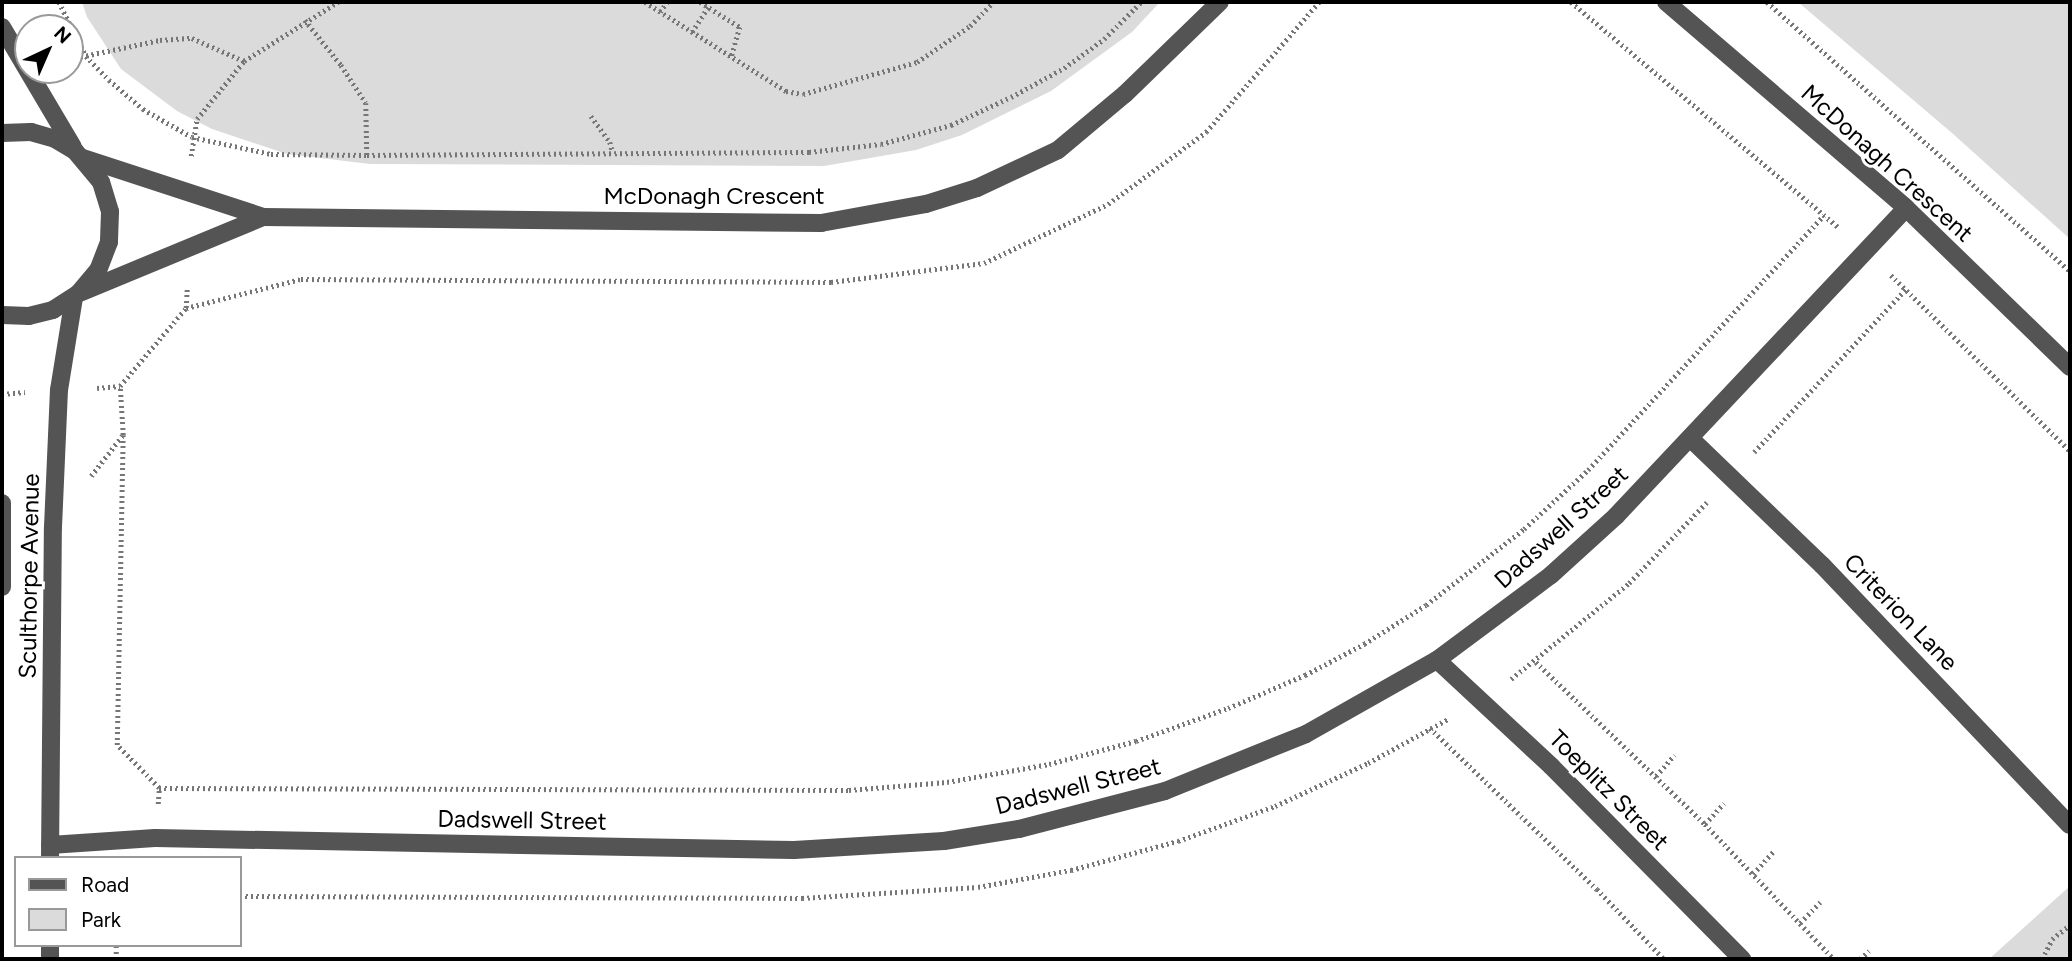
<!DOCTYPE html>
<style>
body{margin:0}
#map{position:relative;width:2072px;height:961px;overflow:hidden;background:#fff;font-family:Figtree,sans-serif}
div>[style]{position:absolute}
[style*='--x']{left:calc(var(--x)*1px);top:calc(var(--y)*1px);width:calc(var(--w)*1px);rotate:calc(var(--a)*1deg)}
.green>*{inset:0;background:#dbdbdb}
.path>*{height:4.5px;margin-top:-2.25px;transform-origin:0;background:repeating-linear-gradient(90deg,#767676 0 2px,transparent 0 5.5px)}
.minor>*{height:18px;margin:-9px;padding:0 9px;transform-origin:9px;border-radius:9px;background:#545454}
span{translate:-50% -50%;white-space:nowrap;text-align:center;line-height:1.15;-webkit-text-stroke:6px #fff;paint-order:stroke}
.street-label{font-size:24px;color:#000}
.frame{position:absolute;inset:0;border:4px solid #000;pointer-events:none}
.legend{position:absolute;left:14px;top:856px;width:228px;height:91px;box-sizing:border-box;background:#fff;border:2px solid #999;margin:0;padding:9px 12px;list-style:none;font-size:21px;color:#000}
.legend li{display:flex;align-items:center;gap:14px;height:35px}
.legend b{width:35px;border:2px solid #999}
.north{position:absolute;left:14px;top:14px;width:70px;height:70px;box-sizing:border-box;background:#fff;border:2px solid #999;border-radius:50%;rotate:44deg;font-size:19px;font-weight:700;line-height:28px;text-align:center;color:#000}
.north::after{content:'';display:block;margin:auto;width:24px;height:32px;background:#000;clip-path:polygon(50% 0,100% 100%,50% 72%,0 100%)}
</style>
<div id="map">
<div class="green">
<i style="clip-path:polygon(82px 2px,1160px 2px,1132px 32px,1051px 91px,962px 135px,916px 150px,824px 166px,370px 164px,287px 154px,212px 129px,177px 111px,121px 69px,87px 17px)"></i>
<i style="clip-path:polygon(1798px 2px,2070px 2px,2070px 239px,1952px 133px)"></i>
<i style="clip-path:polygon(2070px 886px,2070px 959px,1989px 959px)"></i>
</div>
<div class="path">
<i style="--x:59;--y:2;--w:60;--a:63.4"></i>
<i style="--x:86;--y:56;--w:33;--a:46"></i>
<i style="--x:109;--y:80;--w:45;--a:40.5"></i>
<i style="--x:143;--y:109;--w:56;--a:29.7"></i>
<i style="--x:192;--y:137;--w:81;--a:12.1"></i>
<i style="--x:271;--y:154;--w:96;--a:0.6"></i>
<i style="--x:367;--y:155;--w:442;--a:-0.4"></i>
<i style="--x:809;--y:152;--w:72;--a:-6.3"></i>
<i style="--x:881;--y:144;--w:73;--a:-15.2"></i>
<i style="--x:951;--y:125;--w:66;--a:-25"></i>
<i style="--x:1011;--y:97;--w:60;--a:-28.7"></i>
<i style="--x:1064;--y:68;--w:49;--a:-35.9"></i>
<i style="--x:1104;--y:39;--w:52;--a:-45"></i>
<i style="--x:645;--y:2;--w:167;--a:32.3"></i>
<i style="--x:786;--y:91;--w:17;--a:10"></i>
<i style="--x:803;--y:94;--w:118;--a:-15.7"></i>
<i style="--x:917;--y:62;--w:64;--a:-34.2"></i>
<i style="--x:970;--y:26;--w:33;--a:-46"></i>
<i style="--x:700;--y:2;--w:47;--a:32"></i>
<i style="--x:740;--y:27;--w:32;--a:106"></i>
<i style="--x:1571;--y:2;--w:349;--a:40.1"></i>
<i style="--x:1767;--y:2;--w:405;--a:41.6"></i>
<i style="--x:660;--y:12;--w:12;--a:-55"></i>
<i style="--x:305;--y:20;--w:58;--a:51.3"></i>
<i style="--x:341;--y:65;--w:45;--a:56.7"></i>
<i style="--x:366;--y:103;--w:52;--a:88.9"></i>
<i style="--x:692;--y:32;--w:30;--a:-57"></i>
<i style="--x:70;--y:59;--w:92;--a:-11.9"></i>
<i style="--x:160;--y:40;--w:32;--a:-4"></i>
<i style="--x:192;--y:38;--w:57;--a:23.9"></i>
<i style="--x:591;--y:116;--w:32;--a:54"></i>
<i style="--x:610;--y:142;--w:11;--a:75"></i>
<i style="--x:191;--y:156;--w:37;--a:-81"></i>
<i style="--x:197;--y:119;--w:75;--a:-51"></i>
<i style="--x:244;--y:61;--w:111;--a:-32.1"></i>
<i style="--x:1891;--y:275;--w:251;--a:44.5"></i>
<i style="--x:186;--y:308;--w:21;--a:-87"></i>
<i style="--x:97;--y:388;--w:23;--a:-5"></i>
<i style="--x:2;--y:394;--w:23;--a:-5"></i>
<i style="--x:1754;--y:452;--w:223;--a:-47"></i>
<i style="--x:91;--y:476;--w:51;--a:-52.2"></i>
<i style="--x:1536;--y:662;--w:234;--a:43.8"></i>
<i style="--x:1705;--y:824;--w:187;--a:46.3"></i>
<i style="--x:1511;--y:679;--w:152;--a:-39.1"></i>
<i style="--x:1629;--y:583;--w:112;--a:-46.1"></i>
<i style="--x:1430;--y:728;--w:232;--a:44"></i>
<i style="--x:1597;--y:889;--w:97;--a:46.3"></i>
<i style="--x:1656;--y:776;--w:28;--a:-49"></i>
<i style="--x:159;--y:788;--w:690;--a:0.17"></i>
<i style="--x:849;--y:790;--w:98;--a:-4.7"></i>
<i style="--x:947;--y:782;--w:104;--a:-10"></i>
<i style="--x:1049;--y:764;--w:90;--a:-14.8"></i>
<i style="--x:1136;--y:741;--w:98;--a:-19.7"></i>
<i style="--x:1228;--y:708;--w:84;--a:-23.2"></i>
<i style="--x:1305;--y:675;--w:67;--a:-27.7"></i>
<i style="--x:1364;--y:644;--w:73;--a:-32.2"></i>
<i style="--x:1426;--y:605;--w:124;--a:-37.8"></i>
<i style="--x:1524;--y:529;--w:87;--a:-42.7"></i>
<i style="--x:1588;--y:470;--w:347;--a:-47.2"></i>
<i style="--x:158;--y:804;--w:16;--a:-86"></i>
<i style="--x:159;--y:788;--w:60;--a:-134.3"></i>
<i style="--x:117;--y:745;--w:310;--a:-88.9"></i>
<i style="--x:123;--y:435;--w:49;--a:-93.5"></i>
<i style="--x:120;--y:386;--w:102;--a:-49.8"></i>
<i style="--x:186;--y:308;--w:119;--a:-14.2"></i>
<i style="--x:301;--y:279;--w:530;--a:0.32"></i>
<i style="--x:831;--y:282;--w:154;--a:-7.1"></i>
<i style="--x:984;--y:263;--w:137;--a:-25.4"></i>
<i style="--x:1108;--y:204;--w:122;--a:-36.3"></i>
<i style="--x:1206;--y:132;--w:172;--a:-49"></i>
<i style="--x:1705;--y:824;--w:28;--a:-48"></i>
<i style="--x:1753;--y:874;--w:30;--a:-48"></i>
<i style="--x:240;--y:896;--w:562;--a:0.2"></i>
<i style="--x:802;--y:898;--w:176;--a:-3.6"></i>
<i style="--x:978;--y:887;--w:95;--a:-10.4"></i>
<i style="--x:1071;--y:870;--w:111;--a:-15.2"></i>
<i style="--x:1178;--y:841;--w:103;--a:-19.8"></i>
<i style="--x:1275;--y:806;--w:102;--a:-24.8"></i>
<i style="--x:1368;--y:763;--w:91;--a:-28.8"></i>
<i style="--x:1800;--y:923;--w:29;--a:-46"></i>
<i style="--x:116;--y:959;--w:14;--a:-90"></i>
<i style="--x:1860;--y:959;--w:12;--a:-42"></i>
<i style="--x:2042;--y:959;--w:22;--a:-63"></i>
<i style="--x:2052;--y:939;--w:23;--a:-38"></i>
</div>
<div class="minor">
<i style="--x:1666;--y:2;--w:316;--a:40.6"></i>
<i style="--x:1906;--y:208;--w:228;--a:44.1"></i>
<i style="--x:2;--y:27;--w:139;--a:59.4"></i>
<i style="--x:2;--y:133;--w:29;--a:-2"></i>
<i style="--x:31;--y:132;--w:25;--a:16"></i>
<i style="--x:55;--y:139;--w:23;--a:31"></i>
<i style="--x:75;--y:151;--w:40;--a:50"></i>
<i style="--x:101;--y:182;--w:31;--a:73"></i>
<i style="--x:110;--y:212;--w:30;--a:92"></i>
<i style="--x:109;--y:242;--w:30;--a:111"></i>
<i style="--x:98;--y:270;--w:30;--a:130"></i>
<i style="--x:79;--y:293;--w:31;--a:147"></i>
<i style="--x:53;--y:310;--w:25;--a:166"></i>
<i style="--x:29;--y:316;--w:27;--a:-178"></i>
<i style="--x:83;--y:158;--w:189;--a:18.1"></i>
<i style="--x:263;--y:217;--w:558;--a:0.62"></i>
<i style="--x:821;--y:223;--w:107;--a:-10.3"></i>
<i style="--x:926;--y:204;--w:53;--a:-17.4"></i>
<i style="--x:977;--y:188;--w:89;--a:-25.1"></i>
<i style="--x:1058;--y:150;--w:87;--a:-39.9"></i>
<i style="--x:1125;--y:94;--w:132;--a:-44.1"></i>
<i style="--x:82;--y:292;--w:196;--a:-22.5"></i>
<i style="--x:1691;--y:439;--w:182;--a:43.9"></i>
<i style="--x:1822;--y:565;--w:359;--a:46.4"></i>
<i style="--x:2;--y:503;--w:84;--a:90"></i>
<i style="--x:1437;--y:660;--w:156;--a:42.9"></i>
<i style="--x:1551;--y:766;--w:272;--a:45.3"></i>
<i style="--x:50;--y:845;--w:105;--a:-3.8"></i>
<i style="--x:155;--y:838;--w:639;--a:1.08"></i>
<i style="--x:794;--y:850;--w:150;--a:-3.4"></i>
<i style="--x:944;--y:841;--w:76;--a:-9.1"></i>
<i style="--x:1019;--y:829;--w:151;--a:-14.6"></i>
<i style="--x:1165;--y:791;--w:152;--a:-22"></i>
<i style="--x:1306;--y:734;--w:150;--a:-29.5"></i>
<i style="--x:1437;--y:660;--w:142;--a:-36.7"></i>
<i style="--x:1551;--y:575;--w:88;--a:-42.2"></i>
<i style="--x:1616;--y:516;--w:423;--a:-46.7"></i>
<i style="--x:50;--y:858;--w:331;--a:-89.5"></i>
<i style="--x:53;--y:527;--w:137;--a:-87.5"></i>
<i style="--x:59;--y:390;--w:94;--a:-80.8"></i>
<i style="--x:50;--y:959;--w:14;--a:-90"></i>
</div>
<div class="street-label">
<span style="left:1887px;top:163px;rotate:42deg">McDonagh Crescent</span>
<span style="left:714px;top:196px">McDonagh Crescent</span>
<span style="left:1561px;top:527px;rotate:-42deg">Dadswell Street</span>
<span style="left:29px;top:576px;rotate:-89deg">Sculthorpe Avenue</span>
<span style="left:1901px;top:612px;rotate:46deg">Criterion Lane</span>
<span style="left:1078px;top:786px;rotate:-14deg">Dadswell Street</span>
<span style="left:1609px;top:790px;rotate:45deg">Toeplitz Street</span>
<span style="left:522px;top:820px;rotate:1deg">Dadswell Street</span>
</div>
<div class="frame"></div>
<ul class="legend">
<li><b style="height:9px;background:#545454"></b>Road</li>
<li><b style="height:19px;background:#dbdbdb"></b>Park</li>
</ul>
<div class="north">N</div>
</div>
